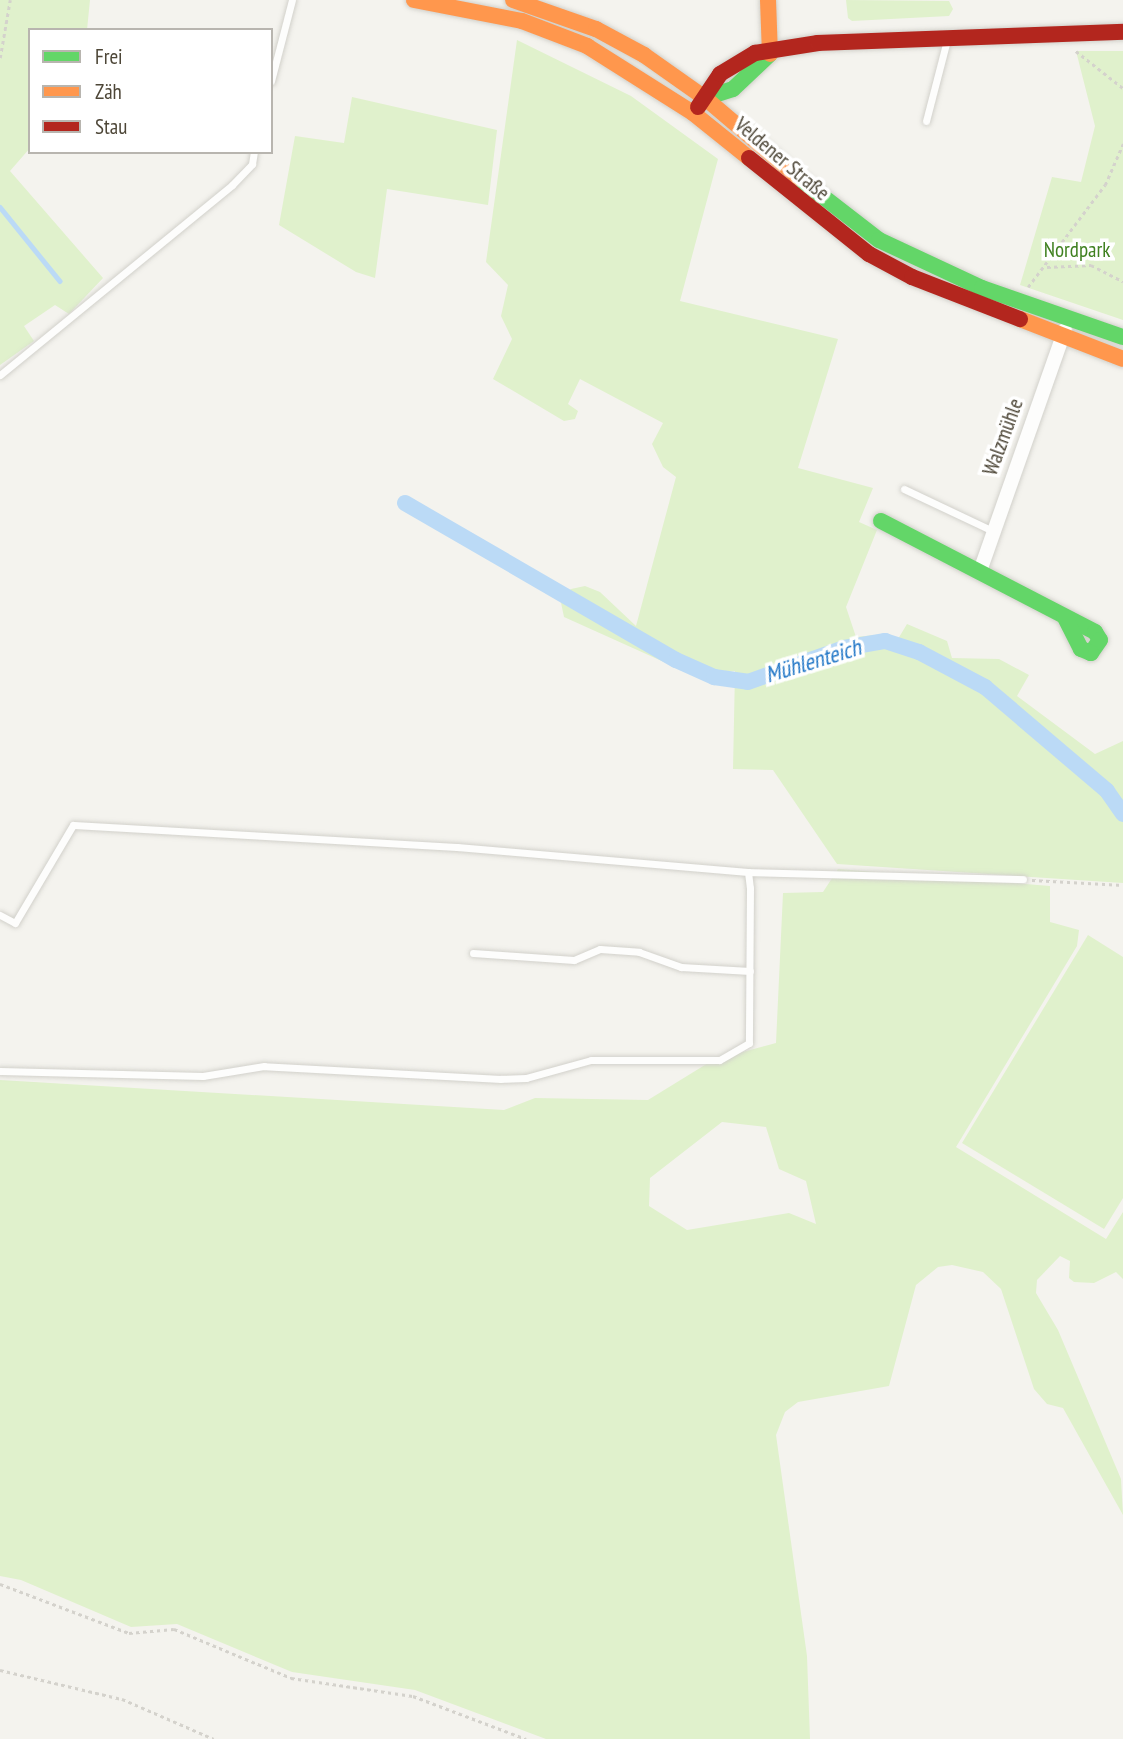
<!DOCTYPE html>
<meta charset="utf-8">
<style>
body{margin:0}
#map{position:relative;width:1123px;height:1739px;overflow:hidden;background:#f4f3ee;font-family:"PT Sans Narrow",sans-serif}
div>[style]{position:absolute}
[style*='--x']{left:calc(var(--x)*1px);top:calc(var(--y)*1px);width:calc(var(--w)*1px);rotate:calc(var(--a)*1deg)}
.green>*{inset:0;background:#e0f1cc}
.stream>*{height:4.5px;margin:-2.25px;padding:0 2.25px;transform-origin:2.25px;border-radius:2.25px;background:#bbdaf6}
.canal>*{height:16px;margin:-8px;padding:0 8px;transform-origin:8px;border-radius:8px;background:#bbdaf6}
.path>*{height:2.5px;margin-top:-1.25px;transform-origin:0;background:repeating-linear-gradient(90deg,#d4d2cc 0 3.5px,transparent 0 7px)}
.roads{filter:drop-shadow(0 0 2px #d2d1cb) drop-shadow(0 0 2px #d2d1cb)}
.lane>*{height:7px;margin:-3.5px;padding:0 3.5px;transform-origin:3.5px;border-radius:3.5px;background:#fdfdfc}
.street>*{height:14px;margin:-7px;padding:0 7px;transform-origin:7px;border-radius:7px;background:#fdfdfc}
.fast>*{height:16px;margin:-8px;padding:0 8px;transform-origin:8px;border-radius:8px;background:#63d668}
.slow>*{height:16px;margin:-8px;padding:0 8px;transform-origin:8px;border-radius:8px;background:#ff974d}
.jam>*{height:16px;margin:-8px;padding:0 8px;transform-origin:8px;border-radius:8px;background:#b3261e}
span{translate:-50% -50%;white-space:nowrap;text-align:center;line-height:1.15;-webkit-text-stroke:7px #fff;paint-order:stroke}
.street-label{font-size:21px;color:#4d4637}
.park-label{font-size:21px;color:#408121}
.water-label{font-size:23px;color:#2277c7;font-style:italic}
.legend{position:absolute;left:28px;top:28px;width:245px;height:126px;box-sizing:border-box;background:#fff;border:2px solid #b8b5af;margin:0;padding:9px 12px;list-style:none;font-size:21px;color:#4d4637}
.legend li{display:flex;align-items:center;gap:14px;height:35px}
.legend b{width:35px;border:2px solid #b8b5af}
</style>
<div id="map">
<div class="green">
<i style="clip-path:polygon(0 0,90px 0,87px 30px,30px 30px,30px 148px,10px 171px,103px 278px,69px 314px,55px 305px,24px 326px,34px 341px,0 365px)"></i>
<i style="clip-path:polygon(846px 0,949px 1px,953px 9px,949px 16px,852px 21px,848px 18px)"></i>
<i style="clip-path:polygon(517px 40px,631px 96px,718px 159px,680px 301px,838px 339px,798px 468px,873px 488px,859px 522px,877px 530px,846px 607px,856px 637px,884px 634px,898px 639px,907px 624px,947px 641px,952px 658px,999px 659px,1029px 675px,1017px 696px,1095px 754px,1123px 741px,1123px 883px,837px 864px,773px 770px,733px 769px,735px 671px,695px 676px,564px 617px,560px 598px,571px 589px,585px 586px,600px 592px,636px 626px,676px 477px,663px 467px,652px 444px,663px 423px,580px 379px,568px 404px,578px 411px,575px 419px,564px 421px,493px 379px,512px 339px,501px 316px,508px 285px,486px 262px)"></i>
<i style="clip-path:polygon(1076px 51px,1123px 51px,1123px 320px,1020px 285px,1052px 177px,1081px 182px,1095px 126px)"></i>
<i style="clip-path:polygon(352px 97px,497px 130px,488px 205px,387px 189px,375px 278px,356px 272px,279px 225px,295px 136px,344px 143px)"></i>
<i style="clip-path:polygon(evenodd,838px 869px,1050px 886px,1050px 922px,1079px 930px,1077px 946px,956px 1147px,1106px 1239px,1123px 1212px,1123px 1279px,1116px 1272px,1094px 1283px,1074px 1282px,1069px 1278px,1070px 1261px,1060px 1256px,1037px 1280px,1036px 1293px,1058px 1330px,1121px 1479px,1123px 1515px,1063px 1408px,1047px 1404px,1034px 1389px,1001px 1289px,983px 1272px,952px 1265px,938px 1267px,916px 1285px,889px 1386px,798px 1402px,785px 1412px,776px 1435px,807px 1656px,810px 1739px,546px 1739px,415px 1690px,292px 1672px,177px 1624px,131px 1627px,21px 1580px,0 1576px,0 1080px,504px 1110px,535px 1098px,648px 1100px,713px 1060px,776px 1043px,783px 893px,823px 892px,838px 869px,722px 1122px,766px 1127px,779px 1169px,806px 1181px,816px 1224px,789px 1213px,687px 1230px,649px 1206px,650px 1178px,722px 1122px)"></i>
<i style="clip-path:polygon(1088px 935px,1123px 957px,1123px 1198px,1104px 1229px,962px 1143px)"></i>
</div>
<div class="stream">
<i style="--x:0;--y:207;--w:95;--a:51"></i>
</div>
<div class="canal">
<i style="--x:405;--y:503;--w:313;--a:30.1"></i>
<i style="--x:676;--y:660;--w:42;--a:24.1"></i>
<i style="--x:714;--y:677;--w:34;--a:8"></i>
<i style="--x:748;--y:682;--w:102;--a:-19.5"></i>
<i style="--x:844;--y:648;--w:42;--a:-9.7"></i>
<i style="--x:885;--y:641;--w:36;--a:18"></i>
<i style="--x:919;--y:652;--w:75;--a:27.9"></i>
<i style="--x:985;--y:687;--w:160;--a:40.4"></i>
<i style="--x:1107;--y:791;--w:28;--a:55"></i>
</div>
<div class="path">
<i style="--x:1076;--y:51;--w:60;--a:38.2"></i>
<i style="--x:0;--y:58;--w:59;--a:-80.2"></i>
<i style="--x:1047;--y:267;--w:44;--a:-2.6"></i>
<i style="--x:1091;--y:265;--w:36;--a:27"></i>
<i style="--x:1028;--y:287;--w:128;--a:-53"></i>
<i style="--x:1105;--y:185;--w:45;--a:-66.3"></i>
<i style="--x:1032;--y:880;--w:91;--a:3.1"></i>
<i style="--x:0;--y:1584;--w:138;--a:20.8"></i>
<i style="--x:129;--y:1633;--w:45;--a:-5.1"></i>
<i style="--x:174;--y:1629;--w:127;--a:22.7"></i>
<i style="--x:291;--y:1678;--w:123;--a:8.4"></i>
<i style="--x:413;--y:1696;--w:121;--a:20.8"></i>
<i style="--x:0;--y:1670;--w:125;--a:13.4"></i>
<i style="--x:122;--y:1699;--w:100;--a:23.5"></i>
</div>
<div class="roads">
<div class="lane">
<i style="--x:271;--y:81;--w:84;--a:-75.5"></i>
<i style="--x:926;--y:121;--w:84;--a:-75.5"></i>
<i style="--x:0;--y:375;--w:300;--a:-39.3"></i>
<i style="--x:232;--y:185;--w:29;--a:-46"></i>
<i style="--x:252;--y:164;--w:12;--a:-81"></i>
<i style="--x:904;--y:489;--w:98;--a:25.3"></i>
<i style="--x:748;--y:872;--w:275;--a:1.5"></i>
<i style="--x:0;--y:915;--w:17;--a:28"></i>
<i style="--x:15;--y:923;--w:114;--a:-59.4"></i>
<i style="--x:73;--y:825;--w:385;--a:3.3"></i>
<i style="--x:457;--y:847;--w:292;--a:4.9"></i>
<i style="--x:748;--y:872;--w:16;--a:83"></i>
<i style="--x:750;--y:888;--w:155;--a:90.4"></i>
<i style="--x:749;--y:1043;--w:34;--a:150"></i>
<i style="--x:719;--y:1060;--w:128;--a:180"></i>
<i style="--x:591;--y:1060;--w:67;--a:164.5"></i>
<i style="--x:526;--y:1078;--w:25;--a:178"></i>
<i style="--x:501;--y:1079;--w:237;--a:-176.9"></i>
<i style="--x:264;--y:1066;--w:62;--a:170.7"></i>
<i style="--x:203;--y:1076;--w:203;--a:-178.6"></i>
<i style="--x:473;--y:953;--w:101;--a:4"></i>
<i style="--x:574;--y:960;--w:28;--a:-23"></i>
<i style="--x:600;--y:949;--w:39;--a:4"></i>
<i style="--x:639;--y:952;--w:45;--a:19.7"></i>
<i style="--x:681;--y:967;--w:69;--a:3.3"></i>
</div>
<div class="street">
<i style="--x:980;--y:571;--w:256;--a:-70.6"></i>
</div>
<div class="fast">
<i style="--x:705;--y:98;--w:29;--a:-18"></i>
<i style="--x:733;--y:89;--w:51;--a:-43.4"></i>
<i style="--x:799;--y:178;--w:101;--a:37.8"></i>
<i style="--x:879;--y:240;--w:114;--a:25"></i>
<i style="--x:982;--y:288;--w:149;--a:19.2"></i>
<i style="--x:881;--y:521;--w:241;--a:27.4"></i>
<i style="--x:1095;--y:632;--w:9;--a:58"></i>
<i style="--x:1100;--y:640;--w:16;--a:125"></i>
<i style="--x:1091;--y:653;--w:11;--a:-158"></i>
<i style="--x:1081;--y:649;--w:36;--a:-117"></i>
</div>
<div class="slow">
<i style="--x:414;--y:0;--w:110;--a:11"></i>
<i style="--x:522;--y:21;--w:70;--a:21"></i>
<i style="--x:587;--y:46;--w:125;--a:32.3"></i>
<i style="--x:693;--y:113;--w:72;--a:38.8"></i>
<i style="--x:513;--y:0;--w:88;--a:19.3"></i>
<i style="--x:596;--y:29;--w:55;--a:28.4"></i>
<i style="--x:644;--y:55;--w:75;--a:35.2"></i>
<i style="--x:705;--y:98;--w:123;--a:40.4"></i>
<i style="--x:768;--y:0;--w:54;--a:87.9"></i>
<i style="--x:1020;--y:319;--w:110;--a:21.2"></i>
</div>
<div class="jam">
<i style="--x:698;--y:107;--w:40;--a:-56"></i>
<i style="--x:720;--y:74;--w:41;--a:-31"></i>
<i style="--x:755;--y:53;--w:64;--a:-9"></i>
<i style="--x:818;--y:43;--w:305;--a:-2.1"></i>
<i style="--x:749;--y:158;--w:154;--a:38.7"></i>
<i style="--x:869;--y:254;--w:49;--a:28.1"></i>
<i style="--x:912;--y:277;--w:116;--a:21.3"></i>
</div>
</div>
<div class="street-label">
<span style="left:782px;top:159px;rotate:40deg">Veldener Straße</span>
<span style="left:1003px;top:437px;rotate:-70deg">Walzmühle</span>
</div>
<div class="park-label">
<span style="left:1077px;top:250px">Nordpark</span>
</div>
<div class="water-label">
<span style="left:813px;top:661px;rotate:-17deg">Mühlenteich</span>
</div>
<ul class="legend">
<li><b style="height:9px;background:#63d668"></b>Frei</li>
<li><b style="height:9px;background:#ff974d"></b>Zäh</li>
<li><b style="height:9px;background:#b3261e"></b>Stau</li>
</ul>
</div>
